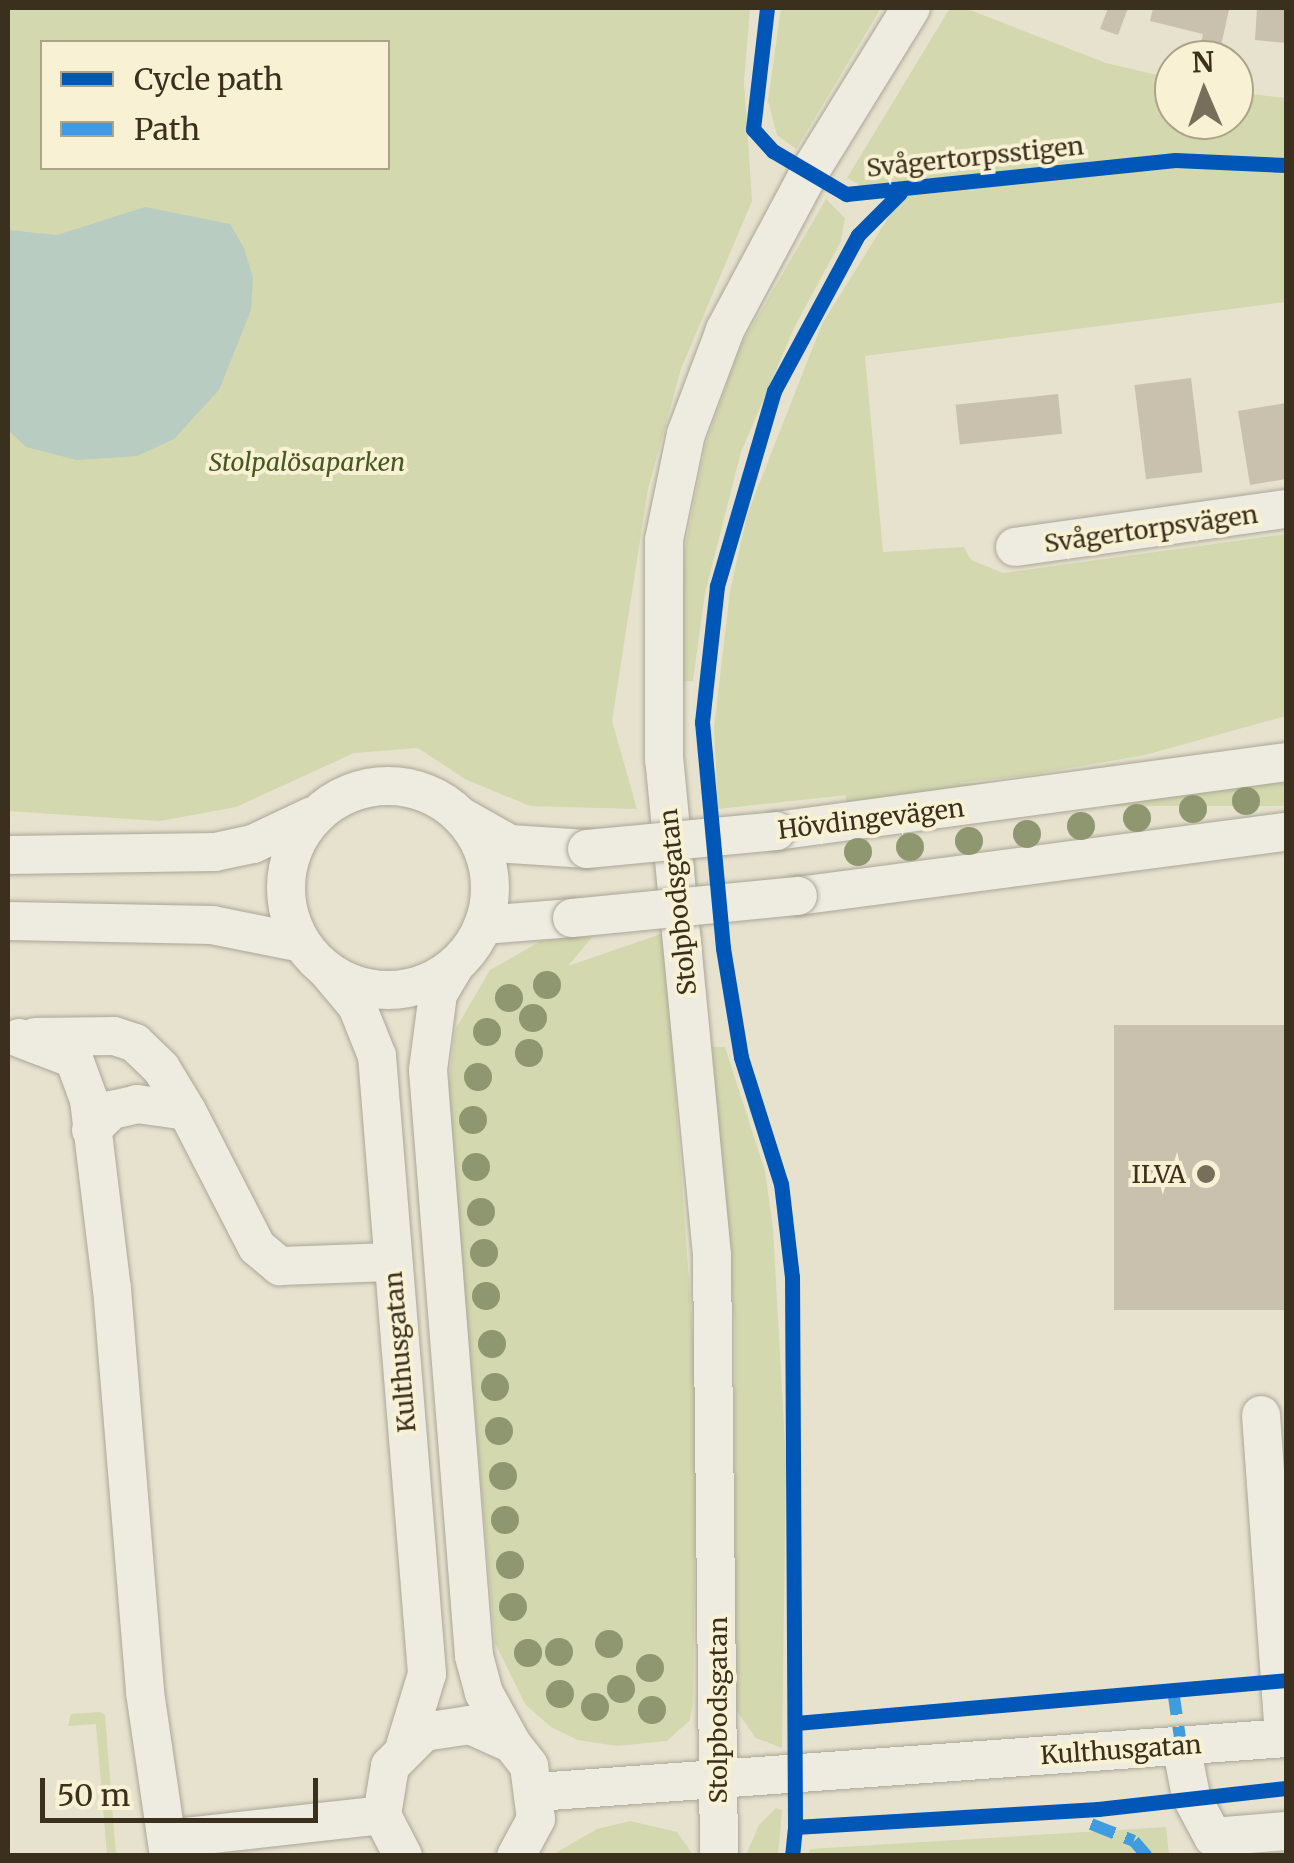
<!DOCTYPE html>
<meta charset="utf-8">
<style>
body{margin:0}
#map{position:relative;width:1294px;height:1863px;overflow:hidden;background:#e6e2ce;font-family:Merriweather,serif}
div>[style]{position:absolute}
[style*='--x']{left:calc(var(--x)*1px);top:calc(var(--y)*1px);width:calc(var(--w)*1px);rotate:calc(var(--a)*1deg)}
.green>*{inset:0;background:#d3d8af;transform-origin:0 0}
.water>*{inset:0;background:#b8ccc2}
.building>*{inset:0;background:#cac0ae;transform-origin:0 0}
.roads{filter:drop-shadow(0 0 2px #aba696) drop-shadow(0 0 2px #aba696)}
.minor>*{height:38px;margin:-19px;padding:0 19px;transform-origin:19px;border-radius:19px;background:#eeebe0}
.minor>.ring{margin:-19px;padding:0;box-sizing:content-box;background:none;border:38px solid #eeebe0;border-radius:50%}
.bridges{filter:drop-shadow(0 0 2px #aba696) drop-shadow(0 0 2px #aba696)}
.minor-bridge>*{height:38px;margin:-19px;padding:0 19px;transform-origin:19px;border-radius:19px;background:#eeebe0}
.quiet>*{height:12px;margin-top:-6px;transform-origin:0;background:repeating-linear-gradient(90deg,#3f9ddf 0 25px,transparent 0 37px)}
.cycleway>*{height:15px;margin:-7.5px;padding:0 7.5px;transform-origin:7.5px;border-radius:7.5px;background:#0057b8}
.trees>*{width:28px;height:28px;margin:-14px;border-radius:50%;background:#8e976f}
.dots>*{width:28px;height:28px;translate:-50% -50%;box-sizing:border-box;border:5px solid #f8f1d3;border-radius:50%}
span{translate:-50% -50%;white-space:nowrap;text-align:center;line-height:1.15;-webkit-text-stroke:8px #f8f1d3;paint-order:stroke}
.street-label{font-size:25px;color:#3b2f1d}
.park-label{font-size:25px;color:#465922;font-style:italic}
.poi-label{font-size:25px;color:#3b2f1d}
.right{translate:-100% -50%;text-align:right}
.frame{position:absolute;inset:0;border:10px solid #3b2f1d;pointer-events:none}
.legend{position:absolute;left:40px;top:40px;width:350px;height:130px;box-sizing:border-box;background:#f8f1d3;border:2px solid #aca38a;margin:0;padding:12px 18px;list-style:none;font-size:30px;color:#3b2f1d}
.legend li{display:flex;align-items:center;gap:20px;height:50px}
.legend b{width:50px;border:2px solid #aca38a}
.north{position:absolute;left:1154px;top:40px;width:100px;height:100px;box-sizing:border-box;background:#f8f1d3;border:2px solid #aca38a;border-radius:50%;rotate:358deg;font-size:28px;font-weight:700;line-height:40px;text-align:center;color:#3b2f1d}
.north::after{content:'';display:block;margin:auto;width:35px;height:45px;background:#776e5b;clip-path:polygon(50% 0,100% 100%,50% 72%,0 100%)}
.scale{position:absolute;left:40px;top:1778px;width:278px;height:45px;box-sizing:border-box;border:5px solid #3b2f1d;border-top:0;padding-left:12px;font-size:30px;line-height:35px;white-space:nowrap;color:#3b2f1d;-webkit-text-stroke:8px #f8f1d3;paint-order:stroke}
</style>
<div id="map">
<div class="green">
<i style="clip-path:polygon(evenodd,8px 8px,750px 8px,744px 82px,752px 201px,681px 369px,648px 489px,612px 721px,637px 809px,530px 806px,465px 779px,418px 748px,354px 753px,236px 807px,160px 821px,8px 811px,8px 8px,42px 42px,388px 42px,388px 168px,42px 168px,42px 42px)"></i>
<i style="clip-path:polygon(781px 8px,881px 8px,796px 149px,777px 135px,768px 101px)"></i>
<i style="clip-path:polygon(950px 8px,965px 8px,1106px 63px,1174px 79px,1174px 120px,1234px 120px,1234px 92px,1286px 98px,1286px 302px,865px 356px,883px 552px,964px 547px,971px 560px,1003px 573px,1286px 534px,1286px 716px,1145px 755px,1023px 776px,718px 809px,714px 728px,730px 591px,747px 515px,822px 324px,896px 205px,847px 178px)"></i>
<i style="clip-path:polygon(826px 199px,845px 218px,841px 241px,794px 328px,741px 452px,705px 593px,693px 681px,679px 682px,685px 548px,706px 443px,740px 347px)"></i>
<i style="left:1286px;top:783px;width:23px;height:440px;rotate:90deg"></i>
<i style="clip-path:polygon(664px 933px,697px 1392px,693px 1703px,690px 1720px,667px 1741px,617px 1746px,578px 1740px,551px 1727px,525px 1704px,495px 1643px,447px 1099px,455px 1030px,490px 970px,541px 941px,594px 935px,568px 966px)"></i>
<i style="clip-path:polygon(712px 1047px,725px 1047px,765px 1171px,773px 1229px,786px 1462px,782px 1748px,756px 1738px,735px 1709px,735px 1325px)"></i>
<i style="clip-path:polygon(100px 1712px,105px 1715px,116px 1855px,107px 1855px,96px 1724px,68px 1726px,71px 1714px)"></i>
<i style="clip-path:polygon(776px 1808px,782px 1810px,778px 1855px,746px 1855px,759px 1825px)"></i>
<i style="clip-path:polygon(630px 1821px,677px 1832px,693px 1855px,552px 1855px,597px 1829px)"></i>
<i style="clip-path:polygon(1166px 1827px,1169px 1855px,809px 1855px,810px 1849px)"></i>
</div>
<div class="water">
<i style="clip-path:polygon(145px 207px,230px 224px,244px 248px,253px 278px,251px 310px,219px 390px,174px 439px,137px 456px,77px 460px,26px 447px,8px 430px,8px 230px,57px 235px)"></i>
</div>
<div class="building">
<i style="clip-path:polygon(1108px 8px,1128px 8px,1118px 35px,1100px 29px)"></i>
<i style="clip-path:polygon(1153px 8px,1229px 10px,1218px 59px,1198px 54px,1203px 34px,1150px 21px)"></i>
<i style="clip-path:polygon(1257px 8px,1286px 8px,1286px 43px,1255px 40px)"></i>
<i style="left:1191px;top:378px;width:95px;height:57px;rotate:83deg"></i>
<i style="left:1058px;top:394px;width:40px;height:103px;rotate:84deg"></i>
<i style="clip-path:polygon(1286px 403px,1286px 479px,1250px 485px,1238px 411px)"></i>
<i style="left:1286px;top:1025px;width:285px;height:172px;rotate:90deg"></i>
</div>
<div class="roads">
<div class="minor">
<i style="--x:1015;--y:547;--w:274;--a:-8"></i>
<i class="ring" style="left:286px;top:786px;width:166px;height:166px"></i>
<i style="--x:462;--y:817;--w:55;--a:29.4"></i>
<i style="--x:510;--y:844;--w:77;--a:3.7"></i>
<i style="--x:776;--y:831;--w:515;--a:-7.7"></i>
<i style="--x:8;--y:855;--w:207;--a:-0.8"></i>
<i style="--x:215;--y:852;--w:39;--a:-12"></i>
<i style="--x:253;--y:844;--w:65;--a:-25.4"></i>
<i style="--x:798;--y:896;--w:492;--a:-7.5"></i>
<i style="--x:8;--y:921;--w:204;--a:1.1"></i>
<i style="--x:212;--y:925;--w:91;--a:11.4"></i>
<i style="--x:483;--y:925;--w:89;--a:-4.5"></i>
<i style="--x:456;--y:964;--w:35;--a:121"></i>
<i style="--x:438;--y:994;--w:77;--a:97.5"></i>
<i style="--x:428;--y:1070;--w:588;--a:85.51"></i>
<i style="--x:474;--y:1656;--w:38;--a:75"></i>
<i style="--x:484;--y:1693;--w:58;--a:61.2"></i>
<i style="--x:326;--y:969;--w:48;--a:50"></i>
<i style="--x:357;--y:1006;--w:54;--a:68.2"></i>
<i style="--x:377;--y:1056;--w:620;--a:85.37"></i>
<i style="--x:427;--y:1674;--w:75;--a:107"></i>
<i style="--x:35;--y:1037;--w:79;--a:-0.7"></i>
<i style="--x:114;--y:1036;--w:22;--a:18"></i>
<i style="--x:135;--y:1043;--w:36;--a:44"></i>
<i style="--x:161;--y:1068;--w:50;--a:58.8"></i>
<i style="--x:187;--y:1111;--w:153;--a:62.8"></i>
<i style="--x:257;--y:1247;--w:30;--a:40"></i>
<i style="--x:280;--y:1266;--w:111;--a:-2.1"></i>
<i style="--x:19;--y:1038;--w:59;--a:20.9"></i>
<i style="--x:74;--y:1059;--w:44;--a:69.9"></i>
<i style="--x:89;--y:1100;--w:190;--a:83.1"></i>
<i style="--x:112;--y:1289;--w:404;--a:85.3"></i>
<i style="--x:145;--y:1692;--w:166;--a:81.7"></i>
<i style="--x:91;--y:1130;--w:29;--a:-44"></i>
<i style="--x:112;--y:1110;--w:26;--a:-13"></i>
<i style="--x:137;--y:1104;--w:50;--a:8"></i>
<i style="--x:1261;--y:1415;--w:324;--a:85.9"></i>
<i style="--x:1181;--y:1745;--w:52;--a:78.9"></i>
<i style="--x:1191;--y:1796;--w:47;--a:61.8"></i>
<i style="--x:1213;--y:1837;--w:73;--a:-4.7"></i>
<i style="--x:537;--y:1792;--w:751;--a:-4.12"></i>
<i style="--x:168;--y:1839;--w:215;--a:-6.4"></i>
<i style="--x:403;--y:1856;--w:46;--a:-117.1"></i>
<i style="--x:382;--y:1815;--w:50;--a:-80.7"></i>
<i style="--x:390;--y:1766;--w:48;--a:-45"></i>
<i style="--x:424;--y:1732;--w:47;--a:-8.7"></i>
<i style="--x:470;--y:1725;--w:46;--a:24.3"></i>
<i style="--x:512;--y:1744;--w:28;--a:52"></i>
<i style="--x:529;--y:1766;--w:53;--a:82.5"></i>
<i style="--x:536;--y:1819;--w:42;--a:118.4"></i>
<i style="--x:719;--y:1856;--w:601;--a:-90.67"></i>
<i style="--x:712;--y:1255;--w:497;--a:-95.5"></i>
<i style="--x:664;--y:760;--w:220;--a:-90"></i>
<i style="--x:664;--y:540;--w:108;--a:-78.3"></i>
<i style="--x:686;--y:434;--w:111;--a:-69.4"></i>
<i style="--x:725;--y:330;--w:178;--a:-61.9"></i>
<i style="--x:809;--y:173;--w:194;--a:-58.3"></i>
</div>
</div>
<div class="bridges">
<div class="minor-bridge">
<i style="--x:587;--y:849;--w:190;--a:-5.4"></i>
<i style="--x:572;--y:918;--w:227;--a:-5.6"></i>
</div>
</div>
<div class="quiet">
<i style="--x:1173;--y:1690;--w:56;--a:81.7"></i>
<i style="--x:1091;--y:1824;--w:46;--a:21.6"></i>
<i style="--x:1134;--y:1841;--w:20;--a:49"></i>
</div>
<div class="cycleway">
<i style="--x:767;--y:8;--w:122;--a:96.6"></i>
<i style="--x:753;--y:129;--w:30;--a:48"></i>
<i style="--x:773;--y:151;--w:85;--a:30.5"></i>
<i style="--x:846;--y:194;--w:331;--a:-5.9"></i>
<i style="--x:1175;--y:160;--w:111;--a:2.6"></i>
<i style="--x:796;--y:1723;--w:492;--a:-5"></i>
<i style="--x:795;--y:1827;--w:550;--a:-90.31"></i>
<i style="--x:792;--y:1277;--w:94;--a:-96.7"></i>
<i style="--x:781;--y:1184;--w:133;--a:-107.5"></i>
<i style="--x:741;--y:1057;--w:110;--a:-99.4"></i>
<i style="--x:723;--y:948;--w:227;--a:-95.3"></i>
<i style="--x:702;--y:722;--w:137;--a:-83.7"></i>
<i style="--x:717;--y:586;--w:203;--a:-73.7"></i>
<i style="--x:774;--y:391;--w:177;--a:-61.7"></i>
<i style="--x:858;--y:235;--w:59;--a:-45"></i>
<i style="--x:792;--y:1856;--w:29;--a:-84"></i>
<i style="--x:795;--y:1827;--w:304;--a:-3.4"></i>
<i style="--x:1098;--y:1809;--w:189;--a:-6.4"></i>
</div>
<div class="trees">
<i style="left:1246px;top:801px"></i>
<i style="left:1193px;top:809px"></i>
<i style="left:1137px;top:818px"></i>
<i style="left:1081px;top:826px"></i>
<i style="left:1027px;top:834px"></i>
<i style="left:969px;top:841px"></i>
<i style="left:910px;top:847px"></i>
<i style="left:858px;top:852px"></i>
<i style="left:547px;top:985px"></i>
<i style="left:509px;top:998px"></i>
<i style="left:533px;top:1018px"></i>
<i style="left:487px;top:1032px"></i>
<i style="left:529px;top:1053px"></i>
<i style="left:478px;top:1077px"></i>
<i style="left:473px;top:1120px"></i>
<i style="left:476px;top:1167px"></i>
<i style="left:481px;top:1212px"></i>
<i style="left:484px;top:1253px"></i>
<i style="left:486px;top:1296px"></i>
<i style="left:492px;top:1344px"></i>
<i style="left:495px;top:1387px"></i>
<i style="left:499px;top:1431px"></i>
<i style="left:503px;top:1476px"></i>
<i style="left:505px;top:1520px"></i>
<i style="left:510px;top:1565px"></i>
<i style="left:513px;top:1607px"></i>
<i style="left:609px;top:1644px"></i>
<i style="left:559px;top:1652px"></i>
<i style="left:528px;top:1653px"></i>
<i style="left:650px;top:1668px"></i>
<i style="left:621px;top:1689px"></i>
<i style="left:560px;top:1694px"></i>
<i style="left:595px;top:1707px"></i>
<i style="left:652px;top:1710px"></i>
</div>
<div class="dots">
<i style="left:1206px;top:1174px;background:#776e5b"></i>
</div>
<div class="street-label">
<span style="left:975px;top:157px;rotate:-6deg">Svågertorpsstigen</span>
<span style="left:1151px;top:529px;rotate:-8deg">Svågertorpsvägen</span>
<span style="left:871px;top:819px;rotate:-7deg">Hövdingevägen</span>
<span style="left:678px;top:902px;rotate:-96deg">Stolpbodsgatan</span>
<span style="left:400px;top:1352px;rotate:-95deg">Kulthusgatan</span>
<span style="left:718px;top:1710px;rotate:-90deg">Stolpbodsgatan</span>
<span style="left:1121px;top:1750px;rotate:-4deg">Kulthusgatan</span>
</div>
<div class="park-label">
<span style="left:307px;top:462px">Stolpalösaparken</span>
</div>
<div class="poi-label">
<span class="right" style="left:1186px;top:1174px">ILVA</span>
</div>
<div class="frame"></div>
<ul class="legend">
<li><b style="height:12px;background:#0057b8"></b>Cycle path</li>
<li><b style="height:12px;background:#3f9ddf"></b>Path</li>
</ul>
<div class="north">N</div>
<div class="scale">50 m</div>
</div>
